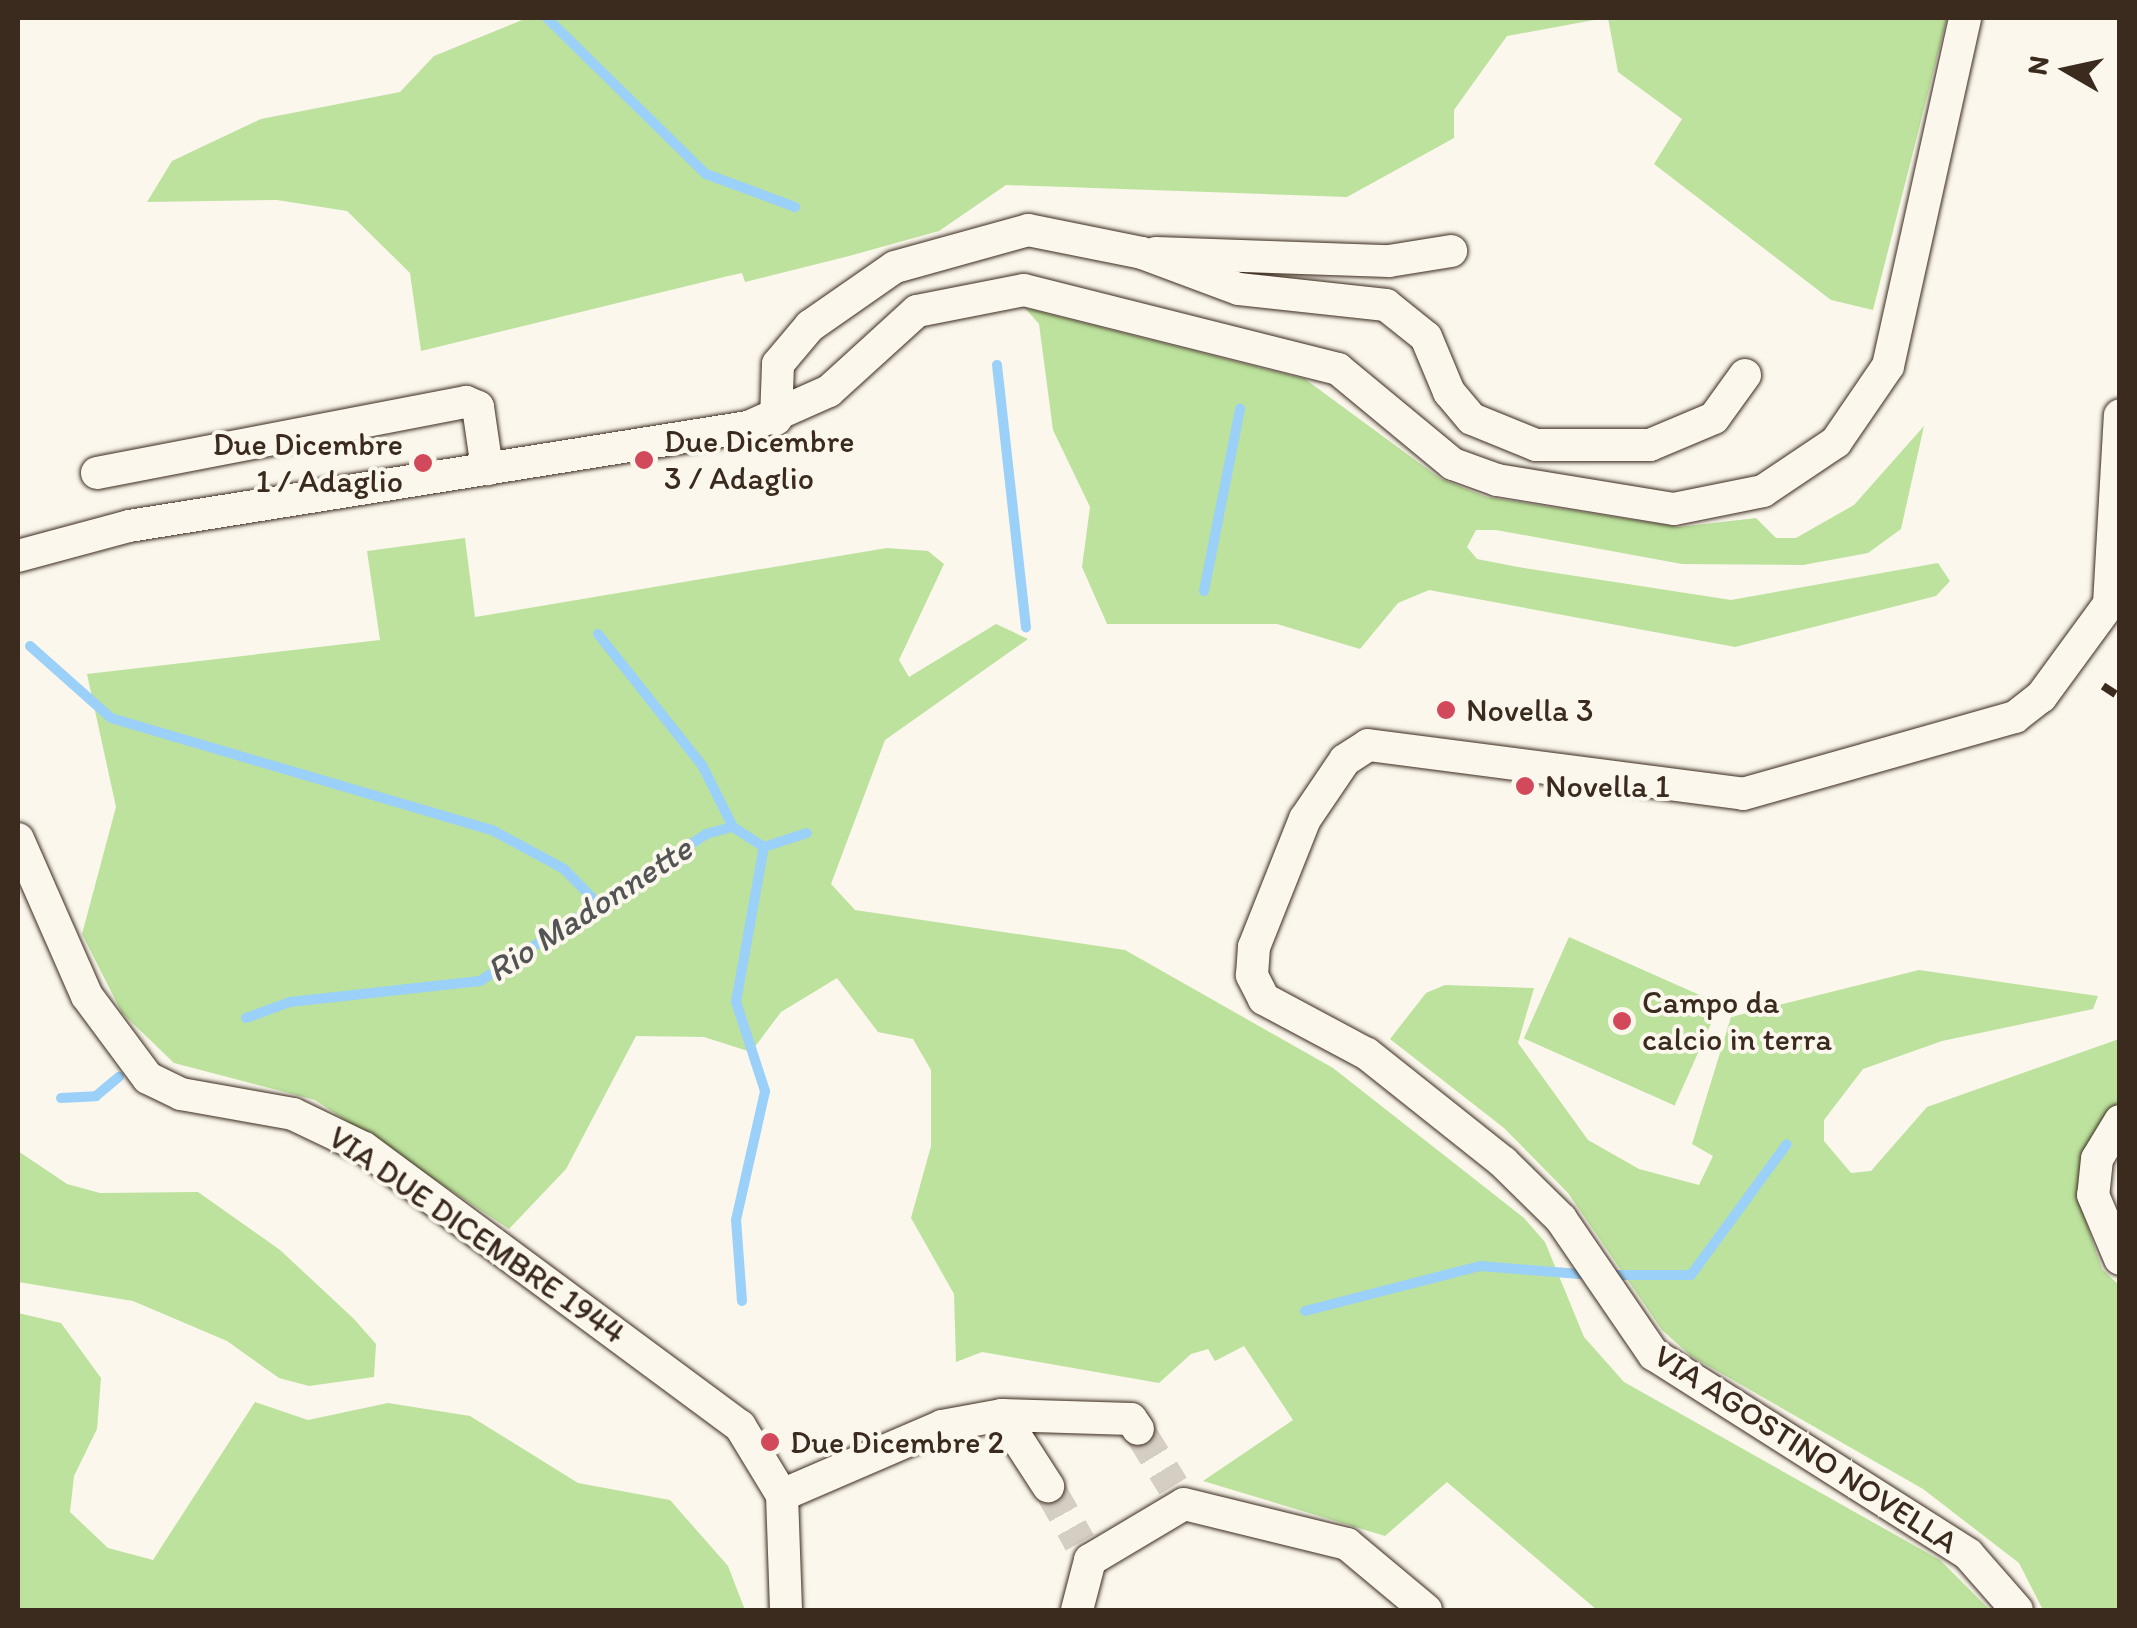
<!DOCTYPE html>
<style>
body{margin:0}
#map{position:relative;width:2137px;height:1628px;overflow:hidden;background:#fbf7ec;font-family:Itim,sans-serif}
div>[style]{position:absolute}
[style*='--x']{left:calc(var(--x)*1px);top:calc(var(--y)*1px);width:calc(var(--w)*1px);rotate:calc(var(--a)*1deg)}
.green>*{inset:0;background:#bce29d;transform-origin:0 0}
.stream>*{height:10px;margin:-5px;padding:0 5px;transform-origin:5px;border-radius:5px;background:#9bd0f9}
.street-tunnel>*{height:32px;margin-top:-16px;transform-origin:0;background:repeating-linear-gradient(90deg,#d5cec3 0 32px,transparent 0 48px)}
.roads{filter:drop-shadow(0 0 2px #3b2a1e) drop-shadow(0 0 2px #3b2a1e)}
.street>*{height:32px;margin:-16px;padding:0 16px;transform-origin:16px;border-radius:16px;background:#fbf7ec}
.rail>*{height:8px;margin-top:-4px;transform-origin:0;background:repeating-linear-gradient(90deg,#3b2a1e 0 15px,transparent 0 23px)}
.dots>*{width:28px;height:28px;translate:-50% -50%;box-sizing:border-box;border:5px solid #fbf7ec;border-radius:50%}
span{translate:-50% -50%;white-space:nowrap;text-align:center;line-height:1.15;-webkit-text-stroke:8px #fbf7ec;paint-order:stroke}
.poi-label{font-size:32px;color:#3b2a1e}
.left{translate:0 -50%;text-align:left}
.right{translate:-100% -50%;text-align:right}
.street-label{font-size:32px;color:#3b2a1e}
.water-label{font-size:35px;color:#535455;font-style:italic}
.frame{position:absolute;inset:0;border:20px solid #3b2a1e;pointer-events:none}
.north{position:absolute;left:2017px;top:20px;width:100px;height:100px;-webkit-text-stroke:8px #fbf7ec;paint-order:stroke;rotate:279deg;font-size:28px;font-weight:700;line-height:40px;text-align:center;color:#3b2a1e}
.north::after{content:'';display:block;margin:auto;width:35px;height:45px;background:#3b2a1e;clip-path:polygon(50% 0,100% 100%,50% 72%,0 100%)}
</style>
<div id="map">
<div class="green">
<i style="clip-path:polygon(527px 18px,1605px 18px,1507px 36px,1454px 110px,1454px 138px,1347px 197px,1006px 185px,939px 231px,849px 256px,745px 282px,742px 273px,724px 277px,421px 351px,410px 273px,347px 211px,277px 200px,147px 202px,172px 161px,261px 119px,400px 92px,434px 56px)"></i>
<i style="clip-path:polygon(1608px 18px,1947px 18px,1873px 310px,1831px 300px,1654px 164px,1682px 119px,1618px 72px)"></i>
<i style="clip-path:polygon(1025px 308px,1305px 379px,1441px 479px,1487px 497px,1679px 527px,1756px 518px,1776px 538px,1796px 538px,1854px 505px,1924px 426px,1901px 529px,1868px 553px,1803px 565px,1682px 564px,1496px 530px,1476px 530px,1467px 547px,1477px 559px,1518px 567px,1731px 600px,1938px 563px,1950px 581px,1936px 596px,1735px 647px,1429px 590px,1398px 603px,1360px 649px,1277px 624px,1107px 624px,1082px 567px,1090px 507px,1053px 430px,1039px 324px)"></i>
<i style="clip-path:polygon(465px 538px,475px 617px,887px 548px,928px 551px,944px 564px,899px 660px,909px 677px,996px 624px,1028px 639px,885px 740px,831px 884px,855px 910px,1125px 950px,1333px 1068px,1524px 1218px,1545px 1242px,1584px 1337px,1624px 1382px,1940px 1560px,1990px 1610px,1597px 1610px,1447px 1482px,1385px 1536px,1203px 1481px,1293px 1420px,1244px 1346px,1215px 1361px,1208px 1349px,1191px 1354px,1159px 1383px,982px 1352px,956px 1362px,954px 1294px,911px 1218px,931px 1146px,931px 1070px,913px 1039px,878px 1032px,837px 978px,781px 1012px,751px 1052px,704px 1037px,636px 1036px,566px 1169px,509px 1229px,315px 1100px,174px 1063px,122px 1013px,82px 934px,116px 807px,87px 674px,380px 640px,367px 551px)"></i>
<i style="left:1569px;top:937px;width:165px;height:111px;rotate:24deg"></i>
<i style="clip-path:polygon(1919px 970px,2098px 996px,2093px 1009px,1942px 1041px,1863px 1069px,1824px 1120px,1824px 1141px,1851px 1173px,1871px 1171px,1927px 1107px,2119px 1039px,2119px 1100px,2084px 1160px,2084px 1216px,2102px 1269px,2119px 1285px,2119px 1610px,2043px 1610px,2019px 1563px,1923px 1489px,1691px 1356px,1662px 1330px,1568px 1193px,1504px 1128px,1390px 1039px,1426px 993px,1445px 985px,1534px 988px,1518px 1043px,1588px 1140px,1639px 1169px,1699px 1185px,1713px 1156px,1692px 1144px,1731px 1017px)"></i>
<i style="clip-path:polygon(18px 1151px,67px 1184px,100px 1193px,198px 1192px,280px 1250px,354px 1319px,376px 1344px,374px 1377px,309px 1386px,279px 1378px,227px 1341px,133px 1301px,18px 1282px)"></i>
<i style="clip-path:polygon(18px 1313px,61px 1323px,101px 1378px,97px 1429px,74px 1476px,70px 1512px,108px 1548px,153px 1560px,255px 1402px,308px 1420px,388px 1403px,470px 1416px,578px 1483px,670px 1500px,728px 1566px,745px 1610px,18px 1610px)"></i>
</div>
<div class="stream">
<i style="--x:547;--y:18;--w:223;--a:44.5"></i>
<i style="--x:706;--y:174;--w:95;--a:20.3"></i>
<i style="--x:997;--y:365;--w:264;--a:83.7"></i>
<i style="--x:1204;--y:591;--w:186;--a:-78.8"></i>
<i style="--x:598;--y:634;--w:167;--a:51.6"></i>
<i style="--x:702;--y:765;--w:69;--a:63.4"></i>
<i style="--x:30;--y:646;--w:108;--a:41.6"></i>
<i style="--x:111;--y:718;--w:397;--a:16.4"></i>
<i style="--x:492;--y:830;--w:82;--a:28.4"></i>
<i style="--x:564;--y:869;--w:56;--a:45.7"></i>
<i style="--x:246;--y:1018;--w:47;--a:-20"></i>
<i style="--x:290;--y:1002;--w:191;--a:-6.3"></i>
<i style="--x:480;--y:981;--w:270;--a:-33"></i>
<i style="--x:706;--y:834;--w:28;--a:-15"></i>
<i style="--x:733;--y:827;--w:37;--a:33"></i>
<i style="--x:764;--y:847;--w:45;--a:-18"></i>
<i style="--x:61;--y:1098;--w:35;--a:-3"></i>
<i style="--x:96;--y:1096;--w:30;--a:-40"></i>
<i style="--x:1609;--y:1275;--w:82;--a:0"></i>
<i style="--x:1691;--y:1275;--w:162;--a:-53.8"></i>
<i style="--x:742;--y:1301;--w:81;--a:-94.2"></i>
<i style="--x:736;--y:1220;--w:132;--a:-77.3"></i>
<i style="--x:765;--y:1091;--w:94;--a:-108"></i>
<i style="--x:736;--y:1002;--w:158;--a:-79.8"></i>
<i style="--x:1305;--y:1311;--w:181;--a:-14.4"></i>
<i style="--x:1480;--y:1266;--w:112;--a:4.6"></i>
</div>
<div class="street-tunnel">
<i style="--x:1138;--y:1429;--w:67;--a:58.4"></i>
<i style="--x:1048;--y:1486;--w:65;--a:60.7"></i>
</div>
<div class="roads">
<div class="street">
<i style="--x:1156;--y:253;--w:233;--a:2"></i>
<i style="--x:1389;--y:261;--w:63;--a:-9.2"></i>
<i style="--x:776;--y:419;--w:55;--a:-87.9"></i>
<i style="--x:778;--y:364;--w:50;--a:-49.9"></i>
<i style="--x:810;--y:326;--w:103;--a:-34.8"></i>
<i style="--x:895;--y:267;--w:138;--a:-15.5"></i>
<i style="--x:1028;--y:230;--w:116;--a:11.4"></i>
<i style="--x:1142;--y:253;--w:103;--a:20.4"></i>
<i style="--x:1239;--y:289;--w:148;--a:6.2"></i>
<i style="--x:1386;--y:305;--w:51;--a:38.7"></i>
<i style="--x:1426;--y:337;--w:60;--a:67.3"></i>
<i style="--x:1449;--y:392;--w:35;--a:50"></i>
<i style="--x:1472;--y:419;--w:69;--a:22.1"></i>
<i style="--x:1536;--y:445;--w:114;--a:0"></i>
<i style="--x:1650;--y:445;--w:69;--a:-22.9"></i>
<i style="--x:1714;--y:418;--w:53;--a:-54.2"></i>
<i style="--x:97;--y:473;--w:376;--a:-10.9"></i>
<i style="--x:466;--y:402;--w:13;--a:23"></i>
<i style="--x:478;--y:407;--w:63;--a:81.7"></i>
<i style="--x:18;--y:556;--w:115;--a:-15.1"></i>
<i style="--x:129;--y:526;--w:627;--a:-9.09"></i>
<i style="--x:748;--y:427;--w:89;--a:-24"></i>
<i style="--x:829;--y:391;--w:119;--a:-42.3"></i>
<i style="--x:917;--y:311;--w:109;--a:-11.1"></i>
<i style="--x:1024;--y:290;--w:324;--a:14.1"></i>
<i style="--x:1338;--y:369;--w:149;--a:39.6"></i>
<i style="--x:1453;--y:464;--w:47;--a:20"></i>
<i style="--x:1497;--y:480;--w:179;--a:9.3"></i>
<i style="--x:1674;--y:509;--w:91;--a:-11.4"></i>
<i style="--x:1763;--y:491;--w:88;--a:-33.9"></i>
<i style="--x:1836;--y:442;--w:92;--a:-55.6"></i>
<i style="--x:1888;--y:366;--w:356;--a:-77.5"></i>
<i style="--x:18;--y:839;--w:171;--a:66.3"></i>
<i style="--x:87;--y:996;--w:102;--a:53.4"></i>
<i style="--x:148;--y:1078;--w:37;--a:26"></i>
<i style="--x:181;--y:1094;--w:114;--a:10.1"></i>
<i style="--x:293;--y:1114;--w:79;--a:25.6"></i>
<i style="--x:364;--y:1148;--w:468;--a:36.5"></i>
<i style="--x:740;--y:1426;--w:81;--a:58.7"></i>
<i style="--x:782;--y:1495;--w:115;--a:88"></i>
<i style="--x:2120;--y:1121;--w:44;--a:121.2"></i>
<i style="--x:2097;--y:1159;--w:36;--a:96"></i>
<i style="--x:2093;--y:1195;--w:69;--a:67.1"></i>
<i style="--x:1002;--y:1415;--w:129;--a:1.8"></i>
<i style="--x:1131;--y:1419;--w:12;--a:55"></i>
<i style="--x:782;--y:1495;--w:174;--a:-23.3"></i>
<i style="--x:942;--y:1426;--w:61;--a:-10.4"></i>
<i style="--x:1002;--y:1415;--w:85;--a:57.1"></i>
<i style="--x:1077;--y:1610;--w:52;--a:-75.4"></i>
<i style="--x:1090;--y:1560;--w:109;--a:-30.8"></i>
<i style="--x:1184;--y:1504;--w:168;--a:13.8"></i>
<i style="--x:1347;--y:1544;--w:103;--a:39.9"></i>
<i style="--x:2017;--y:1610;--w:74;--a:-131.2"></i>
<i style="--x:1968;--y:1554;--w:372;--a:-147.6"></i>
<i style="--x:1654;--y:1355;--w:165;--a:-124.4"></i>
<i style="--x:1561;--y:1219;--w:81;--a:-135.5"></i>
<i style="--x:1503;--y:1162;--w:174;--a:-141.5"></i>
<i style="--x:1367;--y:1054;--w:117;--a:-151.9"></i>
<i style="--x:1264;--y:999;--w:27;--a:-117"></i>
<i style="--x:1252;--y:975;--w:28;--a:-86"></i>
<i style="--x:1254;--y:947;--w:138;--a:-68.3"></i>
<i style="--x:1305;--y:819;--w:71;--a:-55.9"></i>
<i style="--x:1345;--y:760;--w:27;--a:-33"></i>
<i style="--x:1368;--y:745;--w:378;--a:7.4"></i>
<i style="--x:1743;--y:794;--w:283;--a:-15.8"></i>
<i style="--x:2015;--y:717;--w:33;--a:-38"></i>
<i style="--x:2041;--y:697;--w:115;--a:-53.8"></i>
<i style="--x:2109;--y:604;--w:189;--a:-86.7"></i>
</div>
</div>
<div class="rail">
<i style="--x:2103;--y:686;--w:20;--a:33"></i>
</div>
<div class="dots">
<i style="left:644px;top:460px;background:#d1495b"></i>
<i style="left:423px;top:463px;background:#d1495b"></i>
<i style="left:1446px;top:710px;background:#d1495b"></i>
<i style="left:1525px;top:786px;background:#d1495b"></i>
<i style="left:1622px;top:1021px;background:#d1495b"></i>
<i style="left:770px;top:1442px;background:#d1495b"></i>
</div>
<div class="poi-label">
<span class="left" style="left:664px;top:460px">Due Dicembre<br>3 / Adaglio</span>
<span class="right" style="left:403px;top:463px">Due Dicembre<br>1 / Adaglio</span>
<span class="left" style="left:1466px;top:710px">Novella 3</span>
<span class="left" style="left:1545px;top:786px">Novella 1</span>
<span class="left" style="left:1642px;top:1021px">Campo da<br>calcio in terra</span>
<span class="left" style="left:790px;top:1442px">Due Dicembre 2</span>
</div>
<div class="street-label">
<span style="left:477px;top:1235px;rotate:35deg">VIA DUE DICEMBRE 1944</span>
<span style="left:1806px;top:1449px;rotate:33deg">VIA AGOSTINO NOVELLA</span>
</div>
<div class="water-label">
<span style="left:589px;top:909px;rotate:-33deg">Rio Madonnette</span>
</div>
<div class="frame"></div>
<div class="north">N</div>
</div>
